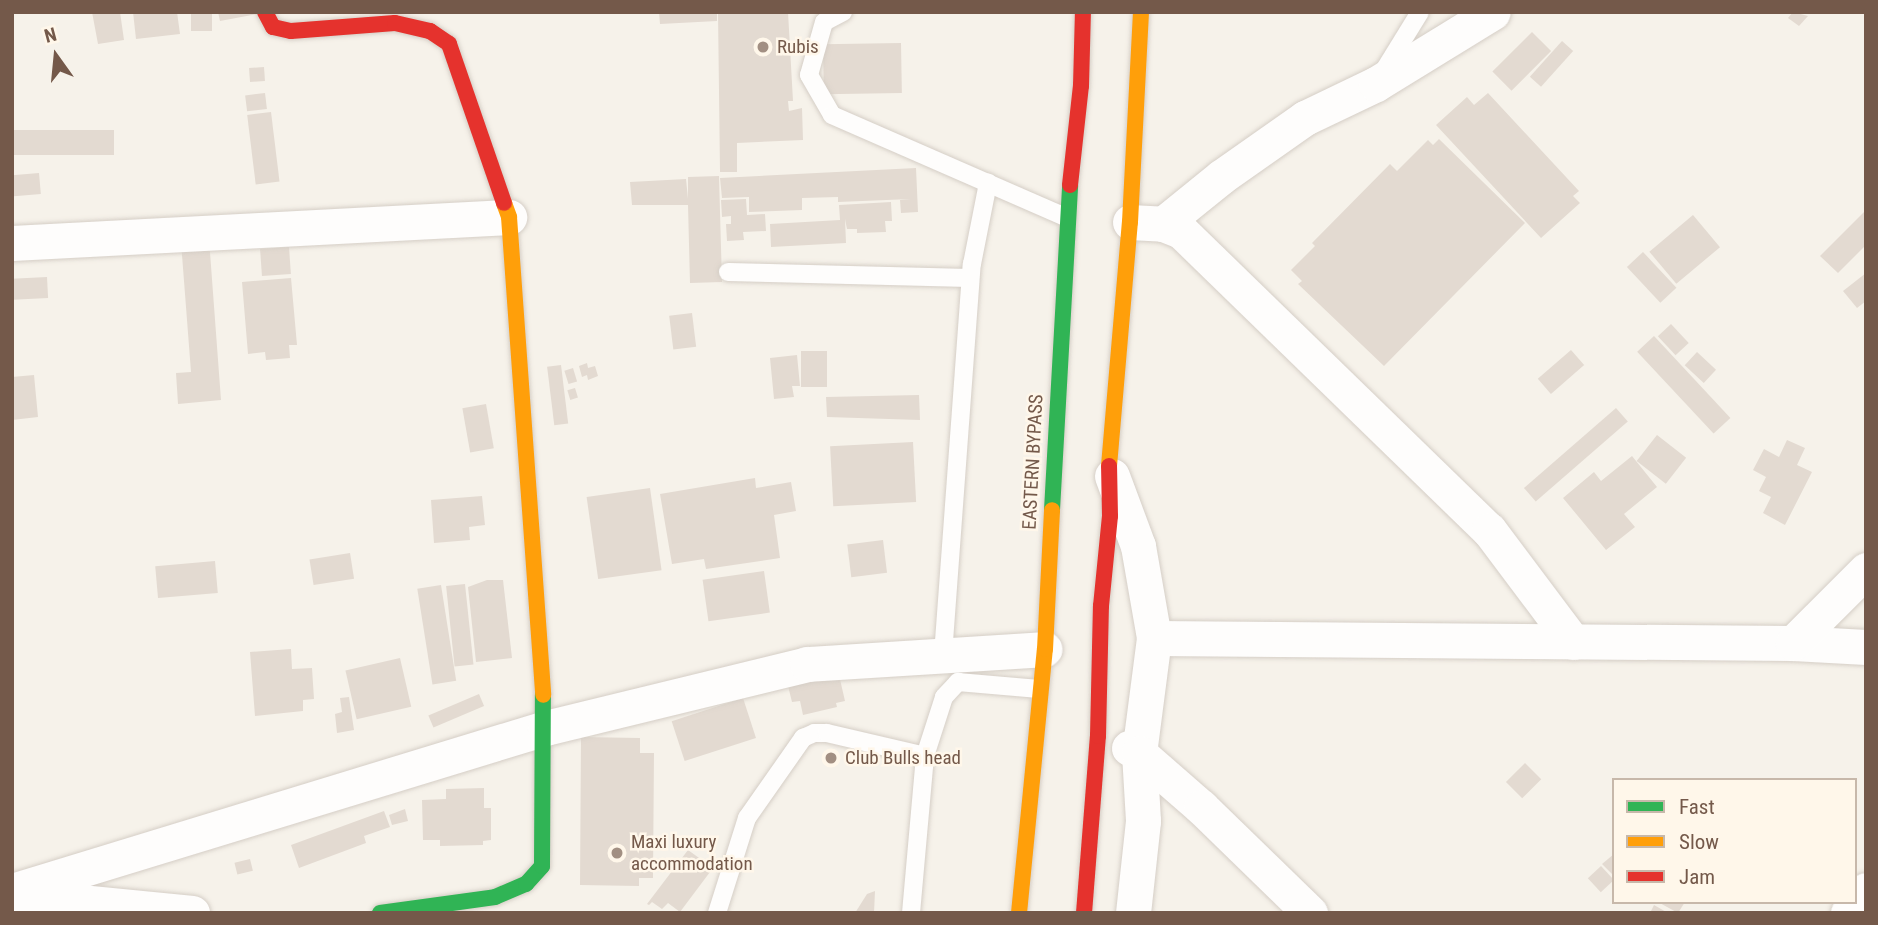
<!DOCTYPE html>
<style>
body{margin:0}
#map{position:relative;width:1878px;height:925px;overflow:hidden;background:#f6f2ea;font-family:"Roboto Condensed",sans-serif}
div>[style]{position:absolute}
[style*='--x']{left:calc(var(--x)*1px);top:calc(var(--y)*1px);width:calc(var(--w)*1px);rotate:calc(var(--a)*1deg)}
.building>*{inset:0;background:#e3dad1;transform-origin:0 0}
.roads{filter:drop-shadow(0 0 2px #d5cec6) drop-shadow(0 0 2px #d5cec6)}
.lane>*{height:18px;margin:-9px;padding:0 9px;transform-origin:9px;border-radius:9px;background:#fefdfc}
.street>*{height:35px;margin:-17.5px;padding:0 17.5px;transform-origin:17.5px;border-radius:17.5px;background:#fefdfc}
.fast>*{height:16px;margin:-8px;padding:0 8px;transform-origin:8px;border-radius:8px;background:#30b455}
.slow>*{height:16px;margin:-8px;padding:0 8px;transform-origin:8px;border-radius:8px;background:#ff9f0a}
.jam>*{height:16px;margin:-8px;padding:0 8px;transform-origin:8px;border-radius:8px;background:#e5322d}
.dots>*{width:19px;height:19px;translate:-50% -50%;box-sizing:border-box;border:4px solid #fff7ea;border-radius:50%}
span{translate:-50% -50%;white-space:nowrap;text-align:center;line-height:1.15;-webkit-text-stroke:5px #fff7ea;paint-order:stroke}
.poi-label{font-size:19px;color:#74594a}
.left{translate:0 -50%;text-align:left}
.street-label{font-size:19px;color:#74594a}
.frame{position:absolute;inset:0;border:14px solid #74594a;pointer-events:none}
.legend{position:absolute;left:1612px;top:778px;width:245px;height:126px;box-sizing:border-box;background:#fff7ea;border:2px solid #c7b8aa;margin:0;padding:9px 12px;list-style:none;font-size:21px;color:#74594a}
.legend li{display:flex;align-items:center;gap:14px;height:35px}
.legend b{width:35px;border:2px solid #c7b8aa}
.north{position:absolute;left:21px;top:21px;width:70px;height:70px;-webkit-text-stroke:5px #fff7ea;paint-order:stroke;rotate:345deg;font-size:19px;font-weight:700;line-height:28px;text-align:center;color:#74594a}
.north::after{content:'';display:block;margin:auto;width:24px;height:32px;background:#74594a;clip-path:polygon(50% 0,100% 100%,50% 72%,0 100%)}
</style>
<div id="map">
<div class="building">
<i style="clip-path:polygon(92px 12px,120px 12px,124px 40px,98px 44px)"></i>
<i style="clip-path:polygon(133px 12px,177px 12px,180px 34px,136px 39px)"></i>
<i style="left:191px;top:12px;width:21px;height:19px"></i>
<i style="clip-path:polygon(218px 12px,258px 12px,258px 14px,220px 21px)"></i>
<i style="clip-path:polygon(659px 12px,717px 12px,717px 21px,660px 24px)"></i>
<i style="clip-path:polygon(718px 12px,788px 12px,793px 101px,788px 101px,789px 111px,802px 108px,803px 140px,737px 143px,737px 172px,720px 172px)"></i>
<i style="clip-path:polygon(1793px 12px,1808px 16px,1799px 26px,1788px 18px)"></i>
<i style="left:1532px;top:32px;width:27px;height:56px;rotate:45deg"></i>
<i style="left:1562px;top:41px;width:15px;height:48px;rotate:42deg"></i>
<i style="left:901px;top:43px;width:50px;height:78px;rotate:89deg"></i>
<i style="left:264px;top:67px;width:14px;height:15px;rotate:86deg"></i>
<i style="left:265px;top:93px;width:16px;height:20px;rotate:83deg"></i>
<i style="clip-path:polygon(1488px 93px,1579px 191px,1573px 196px,1580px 203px,1541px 238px,1436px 125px,1467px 97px,1474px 105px)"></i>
<i style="left:271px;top:112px;width:70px;height:24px;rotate:83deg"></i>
<i style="left:114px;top:130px;width:25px;height:102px;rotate:90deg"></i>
<i style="clip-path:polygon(1439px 139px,1525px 223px,1384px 366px,1298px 284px,1302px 281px,1291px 270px,1315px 246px,1312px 243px,1390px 164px,1397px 171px,1428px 140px,1433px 145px)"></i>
<i style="clip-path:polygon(916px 168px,918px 212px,901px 213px,900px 200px,911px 199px,838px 202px,838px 197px,802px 198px,802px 210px,749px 212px,749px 197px,722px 198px,720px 178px)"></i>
<i style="left:39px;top:173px;width:21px;height:27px;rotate:85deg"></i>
<i style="clip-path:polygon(719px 176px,722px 282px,690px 283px,688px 205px,632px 205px,630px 182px,686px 179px,688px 199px,688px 177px)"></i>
<i style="clip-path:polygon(746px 199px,747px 215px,765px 214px,766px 231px,743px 232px,744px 240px,727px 241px,726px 224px,731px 224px,731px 216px,722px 217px,721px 200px)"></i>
<i style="clip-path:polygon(891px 202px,892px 221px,885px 221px,886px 232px,857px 233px,857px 229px,847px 229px,845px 219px,846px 243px,771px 247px,770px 224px,840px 220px,839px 205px)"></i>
<i style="clip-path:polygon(1866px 210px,1866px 245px,1838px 273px,1820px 256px)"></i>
<i style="left:1693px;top:215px;width:42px;height:57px;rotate:50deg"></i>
<i style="clip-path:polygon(209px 239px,221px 400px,178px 404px,176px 373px,191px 372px,181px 242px)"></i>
<i style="left:289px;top:247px;width:27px;height:29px;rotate:86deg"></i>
<i style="left:1643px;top:252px;width:49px;height:22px;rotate:47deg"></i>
<i style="clip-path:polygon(1866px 273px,1866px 301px,1857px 308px,1843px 291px)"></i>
<i style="left:47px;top:277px;width:21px;height:35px;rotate:87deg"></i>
<i style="clip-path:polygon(291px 278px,297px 345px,289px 345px,290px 358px,266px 360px,265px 352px,248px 354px,242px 282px)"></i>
<i style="left:692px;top:313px;width:34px;height:23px;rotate:83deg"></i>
<i style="left:1671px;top:324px;width:26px;height:18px;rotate:47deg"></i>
<i style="left:1654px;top:336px;width:112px;height:23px;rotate:47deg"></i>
<i style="left:1571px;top:350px;width:20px;height:44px;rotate:49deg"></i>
<i style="left:801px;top:351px;width:26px;height:36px"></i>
<i style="left:1697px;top:352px;width:26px;height:18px;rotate:43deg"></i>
<i style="clip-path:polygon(797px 355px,800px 386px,792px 386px,794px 397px,774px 399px,770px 358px)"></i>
<i style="clip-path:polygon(587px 363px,588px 368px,595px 366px,598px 376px,588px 380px,587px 375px,582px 377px,579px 366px)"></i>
<i style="left:561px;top:365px;width:59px;height:14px;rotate:83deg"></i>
<i style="left:573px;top:368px;width:14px;height:9px;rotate:73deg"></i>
<i style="clip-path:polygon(34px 375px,38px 417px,12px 420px,12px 377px)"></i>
<i style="left:575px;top:388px;width:10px;height:8px;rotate:73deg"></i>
<i style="clip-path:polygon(919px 395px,920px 420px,827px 417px,826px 397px)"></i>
<i style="left:486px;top:404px;width:45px;height:24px;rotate:80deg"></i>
<i style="left:1616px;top:408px;width:18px;height:122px;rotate:49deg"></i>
<i style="left:1657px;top:435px;width:37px;height:33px;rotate:38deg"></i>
<i style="clip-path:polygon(1787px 440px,1805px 448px,1797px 465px,1812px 472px,1785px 525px,1763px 513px,1771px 497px,1759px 491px,1766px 477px,1753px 470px,1764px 449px,1779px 457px)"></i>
<i style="left:913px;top:442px;width:60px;height:83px;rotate:87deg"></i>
<i style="clip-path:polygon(1632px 456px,1657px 487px,1624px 514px,1635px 527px,1606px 550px,1563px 498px,1594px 472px,1601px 481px)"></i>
<i style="clip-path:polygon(755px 478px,756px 488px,791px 482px,796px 511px,774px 515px,780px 558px,706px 569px,704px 559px,672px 564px,660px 494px)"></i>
<i style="left:650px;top:488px;width:83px;height:64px;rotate:82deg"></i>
<i style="clip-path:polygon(482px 496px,485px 525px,469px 527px,470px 540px,434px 543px,431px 500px)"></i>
<i style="left:883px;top:540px;width:33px;height:36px;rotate:83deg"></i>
<i style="left:350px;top:553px;width:26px;height:41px;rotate:81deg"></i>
<i style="left:215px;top:561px;width:32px;height:60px;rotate:85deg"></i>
<i style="left:764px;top:571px;width:42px;height:62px;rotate:82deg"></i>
<i style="clip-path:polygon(487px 580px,503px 580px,512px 658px,476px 662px,468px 587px)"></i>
<i style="left:465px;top:584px;width:81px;height:19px;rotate:84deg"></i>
<i style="left:441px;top:585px;width:97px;height:24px;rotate:81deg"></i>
<i style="clip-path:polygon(291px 649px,292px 669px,312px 668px,314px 699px,303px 700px,303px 711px,255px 716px,250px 652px)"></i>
<i style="left:400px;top:658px;width:50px;height:56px;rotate:77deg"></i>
<i style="clip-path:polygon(839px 675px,845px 701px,836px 703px,837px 707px,803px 715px,800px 701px,792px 702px,788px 686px)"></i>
<i style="left:479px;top:694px;width:13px;height:55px;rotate:67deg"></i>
<i style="clip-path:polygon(349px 697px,354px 730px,337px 733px,335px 714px,342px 712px,340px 698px)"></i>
<i style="left:743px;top:698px;width:42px;height:75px;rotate:72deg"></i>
<i style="clip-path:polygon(581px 737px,640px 738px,640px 753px,654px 753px,653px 878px,639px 878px,639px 886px,580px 885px)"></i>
<i style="left:1525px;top:763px;width:23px;height:27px;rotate:45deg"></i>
<i style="clip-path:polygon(484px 788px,484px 808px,491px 808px,491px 840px,483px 841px,483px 845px,440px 846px,440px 840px,423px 840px,422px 800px,446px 799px,446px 789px)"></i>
<i style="clip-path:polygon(405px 809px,408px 821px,392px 825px,389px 815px)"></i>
<i style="clip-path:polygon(384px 811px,390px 827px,364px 836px,366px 843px,299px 868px,291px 845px)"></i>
<i style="clip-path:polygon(688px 850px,713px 868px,680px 912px,668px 903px,662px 909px,652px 902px,649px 905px,647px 904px)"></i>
<i style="clip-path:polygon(1614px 854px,1614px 876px,1602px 864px)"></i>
<i style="left:250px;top:859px;width:12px;height:16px;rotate:76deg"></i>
<i style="left:1601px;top:866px;width:19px;height:18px;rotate:47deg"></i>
<i style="clip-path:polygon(875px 891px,874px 913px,855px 913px,867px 894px)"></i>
<i style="clip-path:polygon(1658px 902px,1685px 902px,1678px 913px)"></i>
<i style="clip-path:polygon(1654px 905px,1668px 913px,1650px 913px)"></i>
</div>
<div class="roads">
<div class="lane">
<i style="--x:843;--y:12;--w:21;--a:152"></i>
<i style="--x:824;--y:22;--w:55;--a:105.8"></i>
<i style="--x:809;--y:75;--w:46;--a:60.1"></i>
<i style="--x:832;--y:115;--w:255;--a:23.6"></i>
<i style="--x:1383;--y:72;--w:70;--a:-58.3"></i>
<i style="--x:728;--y:272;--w:242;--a:1.4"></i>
<i style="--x:943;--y:655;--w:392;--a:-85.8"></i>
<i style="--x:972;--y:264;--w:83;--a:-78.8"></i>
<i style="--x:717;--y:913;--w:100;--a:-72.5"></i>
<i style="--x:747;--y:818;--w:98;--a:-55"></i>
<i style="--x:803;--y:738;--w:12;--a:-24"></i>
<i style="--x:814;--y:733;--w:13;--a:0"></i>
<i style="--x:827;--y:733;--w:101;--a:13.2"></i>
<i style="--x:911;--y:913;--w:158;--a:-84.9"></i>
<i style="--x:925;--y:756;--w:62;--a:-72.1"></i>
<i style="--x:944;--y:697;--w:21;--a:-47"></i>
<i style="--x:958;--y:682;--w:81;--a:4.9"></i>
</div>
<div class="street">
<i style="--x:1130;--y:222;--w:33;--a:3"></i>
<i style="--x:1163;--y:224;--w:19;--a:21"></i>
<i style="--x:1181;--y:231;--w:429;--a:44.2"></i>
<i style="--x:1489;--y:530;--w:140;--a:53.1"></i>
<i style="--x:1163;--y:224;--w:75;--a:-39"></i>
<i style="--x:1221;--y:177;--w:103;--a:-35.1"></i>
<i style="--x:1305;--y:118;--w:79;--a:-25.6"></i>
<i style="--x:1376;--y:84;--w:137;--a:-31.6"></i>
<i style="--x:12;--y:243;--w:498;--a:-3"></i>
<i style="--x:1112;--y:476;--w:75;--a:69.6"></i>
<i style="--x:1138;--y:546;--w:93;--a:80.1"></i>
<i style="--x:1154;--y:638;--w:116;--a:97.4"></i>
<i style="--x:1139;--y:753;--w:68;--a:86.6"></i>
<i style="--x:1143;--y:821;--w:93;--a:96.2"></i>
<i style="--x:1154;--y:638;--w:639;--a:0.45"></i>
<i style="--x:1793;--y:643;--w:73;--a:3.1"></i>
<i style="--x:1793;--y:643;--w:103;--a:-45"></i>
<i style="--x:1129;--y:748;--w:11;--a:27"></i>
<i style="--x:1139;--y:753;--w:82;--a:41.1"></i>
<i style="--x:1201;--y:807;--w:152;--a:44.2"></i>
<i style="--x:12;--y:891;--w:557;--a:-17"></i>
<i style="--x:545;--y:728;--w:270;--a:-13.7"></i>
<i style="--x:807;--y:664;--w:238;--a:-3.6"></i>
<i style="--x:19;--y:896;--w:174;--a:5.6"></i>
<i style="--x:1848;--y:913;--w:29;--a:-52"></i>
</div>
<div class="fast">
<i style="--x:1052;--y:510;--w:325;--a:-86.8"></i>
<i style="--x:380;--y:913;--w:116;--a:-7.9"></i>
<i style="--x:495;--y:897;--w:34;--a:-23"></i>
<i style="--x:526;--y:884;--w:24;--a:-48"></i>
<i style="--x:542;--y:866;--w:171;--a:-89.7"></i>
</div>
<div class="slow">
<i style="--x:504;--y:203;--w:15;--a:70"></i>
<i style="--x:509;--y:217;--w:479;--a:85.9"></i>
<i style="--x:1109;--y:466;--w:245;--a:-85.1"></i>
<i style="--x:1130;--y:222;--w:210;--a:-87"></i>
<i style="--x:1019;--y:913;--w:265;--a:-84.4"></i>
<i style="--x:1045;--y:649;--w:139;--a:-87.1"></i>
</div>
<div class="jam">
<i style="--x:265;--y:12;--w:17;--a:62"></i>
<i style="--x:273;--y:27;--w:18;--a:13"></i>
<i style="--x:291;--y:31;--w:104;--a:-4.4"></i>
<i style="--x:395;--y:23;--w:36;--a:13"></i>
<i style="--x:430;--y:31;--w:23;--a:34"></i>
<i style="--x:449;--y:44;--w:168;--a:70.9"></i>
<i style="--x:1070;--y:185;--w:100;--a:-83.7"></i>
<i style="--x:1081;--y:86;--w:74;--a:-88.5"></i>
<i style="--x:1084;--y:913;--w:178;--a:-85.5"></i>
<i style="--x:1098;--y:736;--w:130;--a:-88.7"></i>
<i style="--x:1101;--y:606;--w:90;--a:-84.3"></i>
<i style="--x:1110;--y:516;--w:50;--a:-91.1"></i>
</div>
</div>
<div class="dots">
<i style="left:763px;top:47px;background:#a28f82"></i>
<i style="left:831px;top:758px;background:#a28f82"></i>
<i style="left:617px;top:853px;background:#a28f82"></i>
</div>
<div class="poi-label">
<span class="left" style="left:777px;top:47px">Rubis</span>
<span class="left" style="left:845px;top:758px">Club Bulls head</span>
<span class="left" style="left:631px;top:853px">Maxi luxury<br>accommodation</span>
</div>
<div class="street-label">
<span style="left:1033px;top:462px;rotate:-87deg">EASTERN BYPASS</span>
</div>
<div class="frame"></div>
<ul class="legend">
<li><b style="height:9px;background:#30b455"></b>Fast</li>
<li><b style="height:9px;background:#ff9f0a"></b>Slow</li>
<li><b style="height:9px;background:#e5322d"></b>Jam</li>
</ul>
<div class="north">N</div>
</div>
